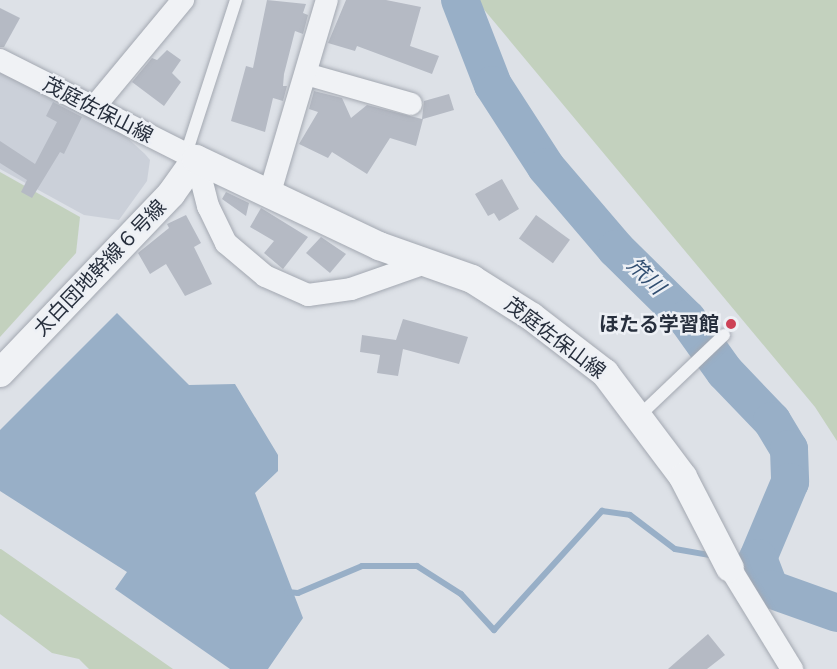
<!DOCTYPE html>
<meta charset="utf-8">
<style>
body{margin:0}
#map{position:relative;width:837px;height:669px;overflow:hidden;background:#dde1e7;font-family:Helvetica,"Noto Sans JP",sans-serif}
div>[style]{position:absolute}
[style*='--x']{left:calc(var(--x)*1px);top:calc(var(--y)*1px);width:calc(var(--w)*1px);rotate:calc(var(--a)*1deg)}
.built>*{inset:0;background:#cbd0d9}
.green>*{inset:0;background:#c3d1be}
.water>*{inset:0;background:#98afc7}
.stream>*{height:6px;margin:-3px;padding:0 3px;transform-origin:3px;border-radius:3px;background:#98afc7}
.river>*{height:38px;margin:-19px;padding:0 19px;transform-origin:19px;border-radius:19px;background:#98afc7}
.building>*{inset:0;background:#b5bac4;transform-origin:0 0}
.roads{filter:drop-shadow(0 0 2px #a3a8b1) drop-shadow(0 0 2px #a3a8b1)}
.service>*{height:12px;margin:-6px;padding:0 6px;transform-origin:6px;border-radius:6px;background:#f0f2f5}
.minor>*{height:22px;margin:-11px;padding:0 11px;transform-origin:11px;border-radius:11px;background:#f0f2f5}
.tertiary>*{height:28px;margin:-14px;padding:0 14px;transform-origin:14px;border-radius:14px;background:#f0f2f5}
.dots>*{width:16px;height:16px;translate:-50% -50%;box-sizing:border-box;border:3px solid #edf0f5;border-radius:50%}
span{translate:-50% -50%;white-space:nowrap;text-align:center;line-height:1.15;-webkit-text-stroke:5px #edf0f5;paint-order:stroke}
.street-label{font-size:20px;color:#272f3d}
.poi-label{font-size:20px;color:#272f3d;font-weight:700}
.right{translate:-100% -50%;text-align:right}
.water-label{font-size:21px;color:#314e71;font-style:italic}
</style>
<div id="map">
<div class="built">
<i style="clip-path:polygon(0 70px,122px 133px,145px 154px,150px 160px,147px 181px,119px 220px,84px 215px,0 169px)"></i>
</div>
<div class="green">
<i style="clip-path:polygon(476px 0,837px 0,837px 441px,815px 407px)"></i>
<i style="clip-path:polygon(0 172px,80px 217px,76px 253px,0 337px)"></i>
<i style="clip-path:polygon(0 549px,1px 549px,173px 669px,89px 669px,79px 659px,52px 653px,0 614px)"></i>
</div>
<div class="water">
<i style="clip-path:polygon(117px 313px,189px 385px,235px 384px,278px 455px,278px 471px,255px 493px,303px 618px,268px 669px,230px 669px,115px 589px,127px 572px,0 491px,0 430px)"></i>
</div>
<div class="stream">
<i style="--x:741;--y:555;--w:17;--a:10"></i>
<i style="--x:287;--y:592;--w:11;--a:5"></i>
<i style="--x:298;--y:593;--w:69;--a:-22.9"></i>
<i style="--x:362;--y:566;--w:55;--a:0"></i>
<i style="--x:417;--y:566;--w:52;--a:32.5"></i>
<i style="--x:461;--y:594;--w:49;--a:47.5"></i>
<i style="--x:494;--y:630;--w:161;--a:-47.8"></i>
<i style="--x:602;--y:511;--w:28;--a:8"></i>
<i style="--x:630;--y:515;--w:56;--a:37.1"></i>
<i style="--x:675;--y:549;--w:34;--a:10"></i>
</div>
<div class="river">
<i style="--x:460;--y:0;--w:91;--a:68.8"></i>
<i style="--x:493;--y:85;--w:98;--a:57.1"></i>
<i style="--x:546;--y:167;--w:108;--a:49.5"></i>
<i style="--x:616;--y:249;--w:100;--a:44.6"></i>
<i style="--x:687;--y:319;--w:65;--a:54.4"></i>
<i style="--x:725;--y:372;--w:68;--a:46.2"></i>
<i style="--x:772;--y:421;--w:33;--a:59"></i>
<i style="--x:789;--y:449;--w:33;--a:88"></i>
<i style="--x:790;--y:482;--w:82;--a:112.8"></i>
<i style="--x:758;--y:558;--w:33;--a:69"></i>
<i style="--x:770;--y:589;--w:71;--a:19.7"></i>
</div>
<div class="building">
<i style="clip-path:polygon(267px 0,306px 4px,303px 13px,308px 15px,303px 34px,295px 31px,284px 74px,283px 86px,287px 86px,283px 101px,273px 98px,265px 132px,231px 121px,246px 66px,253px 68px)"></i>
<i style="clip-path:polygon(346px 0,386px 0,421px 7px,410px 46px,439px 56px,432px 74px,357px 46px,355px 51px,328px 43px)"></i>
<i style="clip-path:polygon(0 8px,20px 18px,4px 47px,0 47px)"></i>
<i style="clip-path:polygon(167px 50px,181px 60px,172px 73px,181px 82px,164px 106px,132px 82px,152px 58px,157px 60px)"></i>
<i style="clip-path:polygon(314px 91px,342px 98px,351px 118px,367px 105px,422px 119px,424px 101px,449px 94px,454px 110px,423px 119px,416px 146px,390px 138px,367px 174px,332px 152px,328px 158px,299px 144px,318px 112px,309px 109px)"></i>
<i style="clip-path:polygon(53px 102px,82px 117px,64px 154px,60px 152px,32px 198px,21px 192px,27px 180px,0 163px,0 141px,35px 164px,57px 122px,46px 116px)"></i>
<i style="clip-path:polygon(502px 179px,519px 209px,499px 221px,494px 213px,488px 216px,475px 194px)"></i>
<i style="clip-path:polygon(226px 192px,249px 203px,246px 216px,222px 199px)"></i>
<i style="clip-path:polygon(261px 208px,308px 237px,283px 269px,264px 253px,274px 241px,250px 227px)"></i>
<i style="clip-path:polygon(186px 215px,201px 243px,194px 247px,212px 284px,185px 296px,166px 264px,150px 274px,138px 253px,169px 228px,167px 224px)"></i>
<i style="left:536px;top:215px;width:42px;height:29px;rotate:36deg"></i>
<i style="clip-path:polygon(321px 237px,346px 254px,330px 273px,306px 253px)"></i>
<i style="clip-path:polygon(403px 319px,468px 337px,459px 364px,403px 349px,398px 376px,377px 373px,380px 355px,360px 352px,362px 335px,396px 340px)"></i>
<i style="clip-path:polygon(708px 634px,725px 655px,707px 669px,668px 669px)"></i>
</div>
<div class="roads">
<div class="service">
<i style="--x:186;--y:154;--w:162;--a:-72"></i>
<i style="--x:640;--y:415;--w:116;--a:-43.6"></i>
</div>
<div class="minor">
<i style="--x:0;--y:60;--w:220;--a:26.8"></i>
<i style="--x:196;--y:159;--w:49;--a:75.7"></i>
<i style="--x:208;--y:206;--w:41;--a:64.1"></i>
<i style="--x:226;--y:243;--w:51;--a:40.2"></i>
<i style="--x:265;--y:276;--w:47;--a:23.8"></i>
<i style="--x:308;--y:295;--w:43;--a:-7.9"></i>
<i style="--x:351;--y:289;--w:82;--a:-19.3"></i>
<i style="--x:306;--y:74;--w:109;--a:15.9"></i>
<i style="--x:95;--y:106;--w:138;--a:-50.3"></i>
<i style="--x:270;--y:192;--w:200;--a:-73.5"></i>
<i style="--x:730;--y:568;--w:119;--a:58.5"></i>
</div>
<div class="tertiary">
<i style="--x:0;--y:373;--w:248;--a:-46.3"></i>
<i style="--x:171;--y:194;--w:43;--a:-54.5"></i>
<i style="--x:196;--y:159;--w:203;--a:25.4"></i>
<i style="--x:379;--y:246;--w:99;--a:19.5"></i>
<i style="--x:472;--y:279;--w:71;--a:32.3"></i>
<i style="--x:532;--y:317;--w:92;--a:37.5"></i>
<i style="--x:605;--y:373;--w:130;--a:53.1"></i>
<i style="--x:683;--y:477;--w:102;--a:62.7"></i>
</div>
</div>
<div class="dots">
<i style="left:731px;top:324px;background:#cd4256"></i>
</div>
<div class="street-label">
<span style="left:98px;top:110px;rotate:27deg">茂庭佐保山線</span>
<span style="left:100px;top:268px;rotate:-46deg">太白団地幹線６号線</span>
<span style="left:555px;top:338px;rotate:37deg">茂庭佐保山線</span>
</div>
<div class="poi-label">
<span class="right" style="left:719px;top:324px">ほたる学習館</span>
</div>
<div class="water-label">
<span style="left:646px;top:276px;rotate:44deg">笊川</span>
</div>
</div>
